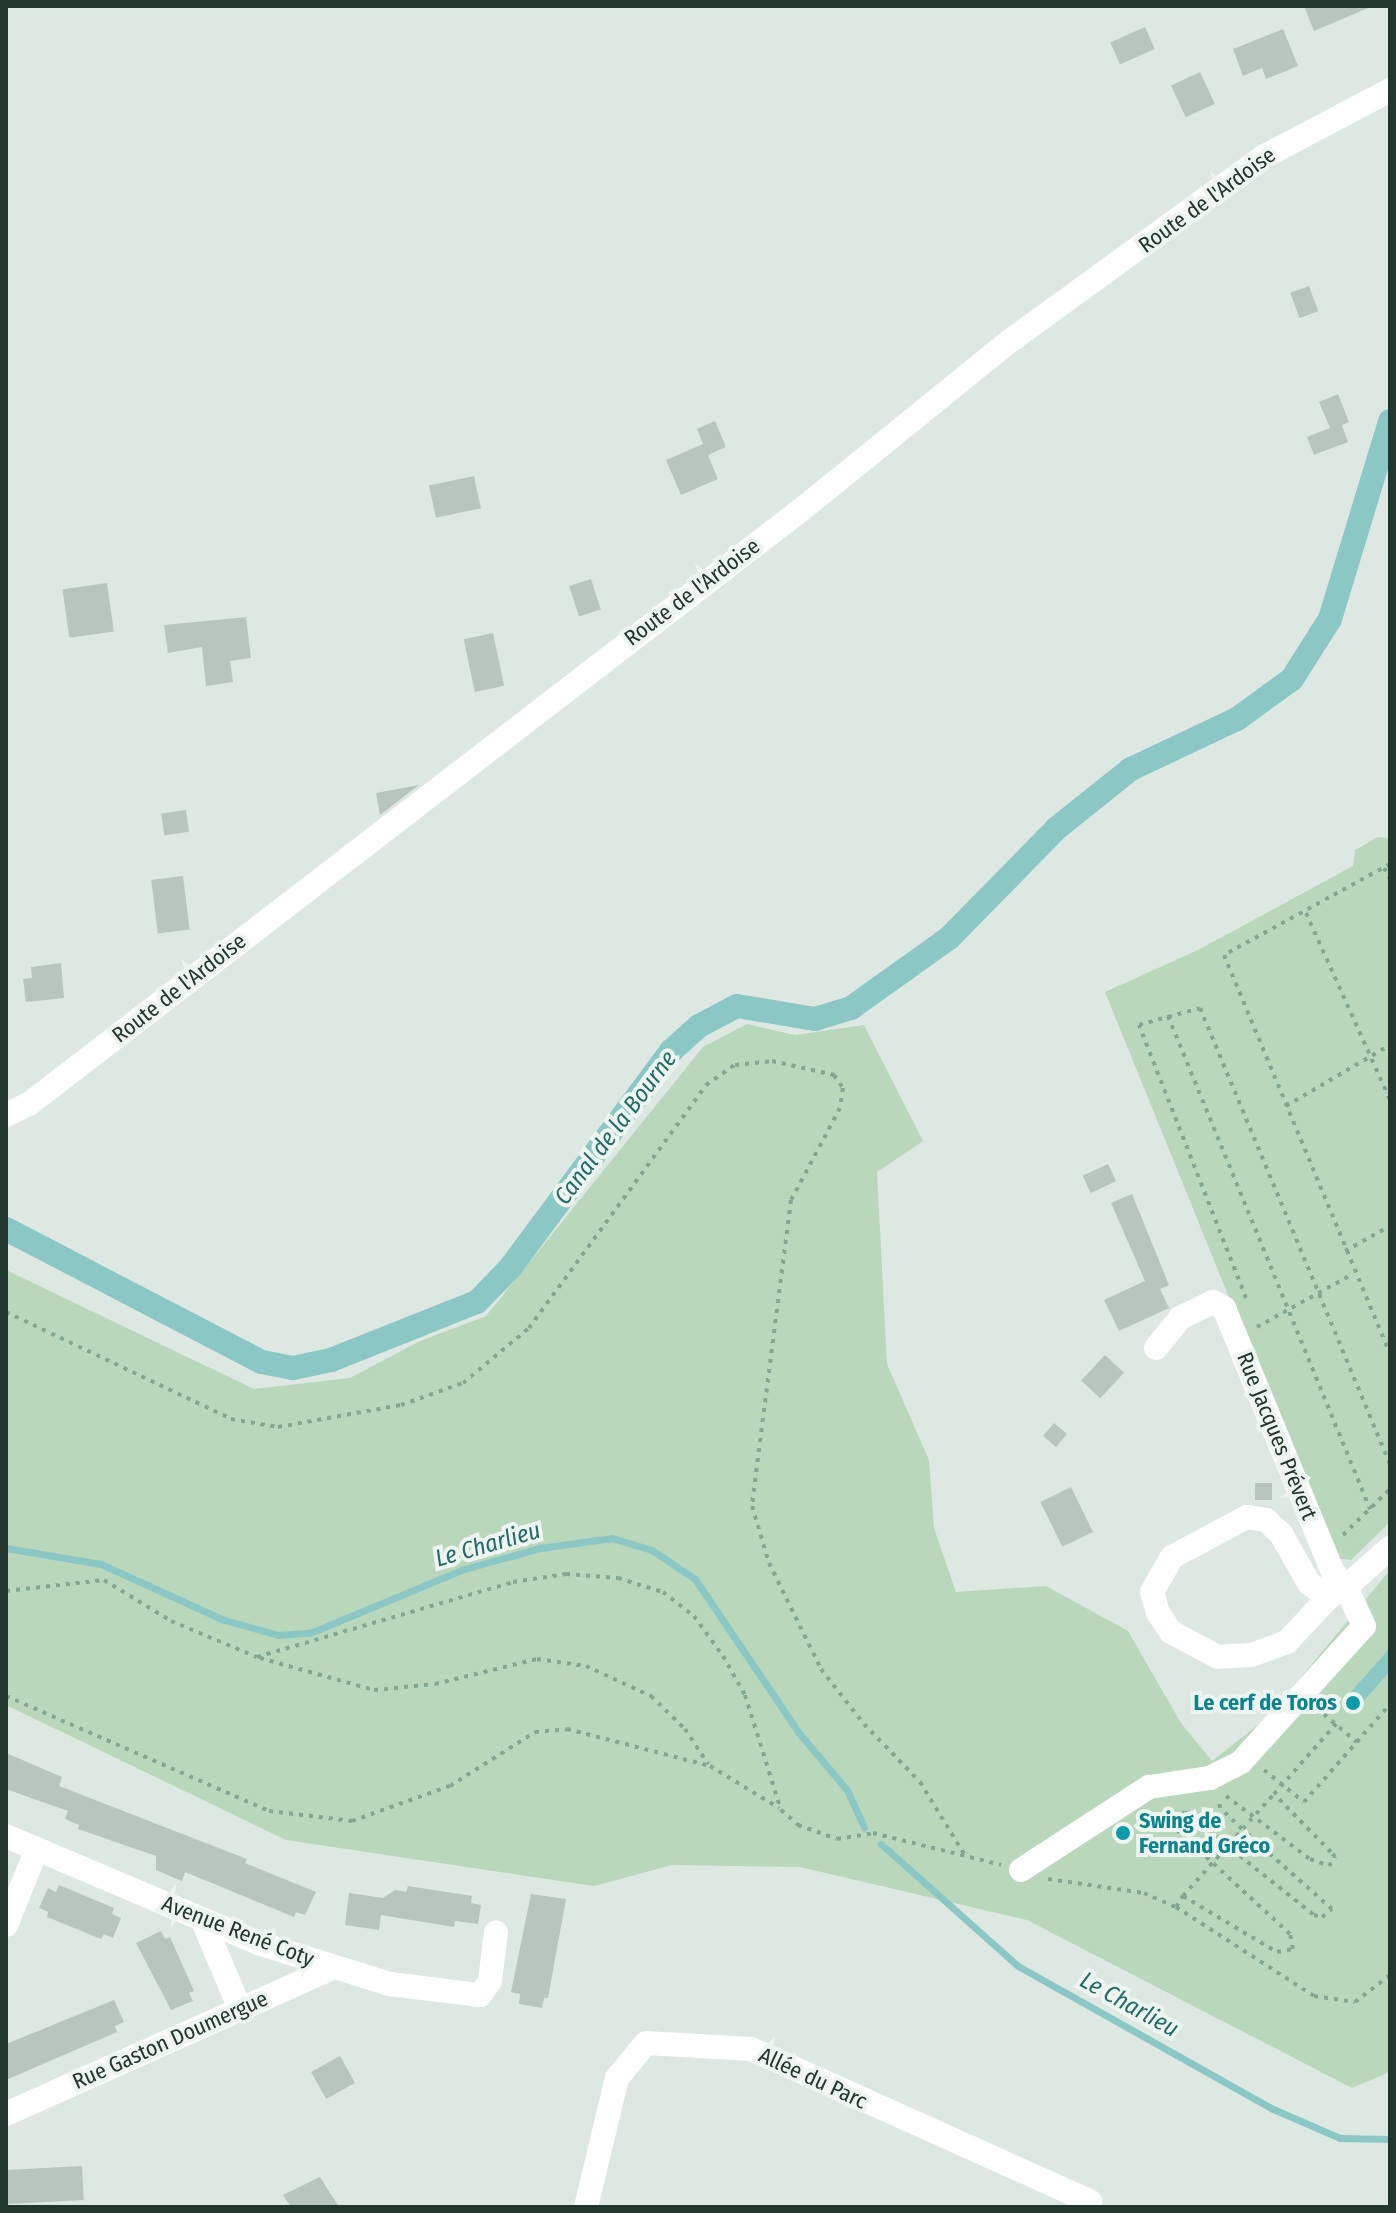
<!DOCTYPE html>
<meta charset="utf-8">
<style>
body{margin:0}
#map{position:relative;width:1396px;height:2213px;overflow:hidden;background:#dee8e2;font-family:"Fira Sans Condensed",sans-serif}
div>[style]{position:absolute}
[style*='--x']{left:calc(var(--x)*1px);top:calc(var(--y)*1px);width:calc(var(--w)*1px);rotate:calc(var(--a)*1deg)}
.green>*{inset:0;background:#b9d7bb}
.water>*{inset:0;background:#8bc8c5}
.stream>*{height:7px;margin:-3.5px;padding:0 3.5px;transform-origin:3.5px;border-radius:3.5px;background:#8bc8c5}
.canal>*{height:24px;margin:-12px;padding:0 12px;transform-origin:12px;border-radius:12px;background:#8bc8c5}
.building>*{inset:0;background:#b7c5bd;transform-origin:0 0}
.path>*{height:4px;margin-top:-2px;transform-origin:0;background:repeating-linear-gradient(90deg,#82a894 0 4px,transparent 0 10px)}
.minor>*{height:24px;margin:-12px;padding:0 12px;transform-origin:12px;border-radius:12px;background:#fff}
.dots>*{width:22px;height:22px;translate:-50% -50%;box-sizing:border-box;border:4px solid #eef5f0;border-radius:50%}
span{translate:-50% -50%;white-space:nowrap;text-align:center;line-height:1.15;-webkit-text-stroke:8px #eef5f0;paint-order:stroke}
.street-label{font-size:22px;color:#21362c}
.culture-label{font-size:22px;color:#0d838f;font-weight:700}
.right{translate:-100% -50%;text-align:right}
.left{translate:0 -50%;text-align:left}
.water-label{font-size:24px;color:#236b68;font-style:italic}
.frame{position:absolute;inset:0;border:8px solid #21362c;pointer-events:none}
</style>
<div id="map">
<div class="green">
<i style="clip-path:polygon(1378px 837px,1390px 838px,1390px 1522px,1351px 1560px,1335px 1558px,1105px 992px,1198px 950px,1353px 866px,1355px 850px)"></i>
<i style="clip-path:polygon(747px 1024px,795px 1035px,864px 1025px,923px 1141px,877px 1172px,887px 1364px,929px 1460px,934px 1528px,956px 1592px,1046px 1586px,1128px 1631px,1181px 1723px,1212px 1761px,1267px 1718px,1390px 1570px,1390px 2072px,1352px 2088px,1027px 1920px,800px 1867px,672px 1865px,594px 1886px,286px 1840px,6px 1705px,6px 1270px,254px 1389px,350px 1378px,418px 1342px,486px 1316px,703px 1047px)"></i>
</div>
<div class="water">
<i style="clip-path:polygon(1390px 1648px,1390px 1671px,1362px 1703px,1350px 1693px)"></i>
</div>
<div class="stream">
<i style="--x:6;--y:1548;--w:96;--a:9.6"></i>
<i style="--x:101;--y:1564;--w:135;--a:24.5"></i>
<i style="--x:224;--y:1620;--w:56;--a:15.5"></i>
<i style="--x:278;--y:1635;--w:32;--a:-4"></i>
<i style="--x:310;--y:1633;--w:164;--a:-22.6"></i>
<i style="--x:461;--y:1570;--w:82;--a:-15.6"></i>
<i style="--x:540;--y:1548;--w:73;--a:-7.9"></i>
<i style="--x:612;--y:1538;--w:42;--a:16.7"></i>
<i style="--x:652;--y:1550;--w:52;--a:34"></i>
<i style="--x:695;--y:1579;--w:186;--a:56"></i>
<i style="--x:799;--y:1733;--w:75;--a:49.9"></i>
<i style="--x:847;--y:1790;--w:41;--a:65.3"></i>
<i style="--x:881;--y:1844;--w:183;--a:41.7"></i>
<i style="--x:1018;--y:1966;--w:292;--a:29.3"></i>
<i style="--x:1273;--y:2109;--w:73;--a:23.4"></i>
<i style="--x:1340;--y:2138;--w:50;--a:1.1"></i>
</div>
<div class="canal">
<i style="--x:6;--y:1229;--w:288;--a:27.5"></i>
<i style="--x:262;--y:1362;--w:32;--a:11"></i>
<i style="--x:293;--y:1368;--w:39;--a:-12"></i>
<i style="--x:331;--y:1360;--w:157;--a:-21.7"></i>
<i style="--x:477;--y:1302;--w:47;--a:-45.9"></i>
<i style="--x:510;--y:1268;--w:270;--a:-53.4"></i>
<i style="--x:671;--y:1051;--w:38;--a:-42"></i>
<i style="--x:699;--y:1026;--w:43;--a:-27.8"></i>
<i style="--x:737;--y:1006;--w:79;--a:9.5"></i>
<i style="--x:815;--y:1019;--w:38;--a:-17"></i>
<i style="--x:851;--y:1008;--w:120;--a:-35.5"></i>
<i style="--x:949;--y:938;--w:154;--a:-45.5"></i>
<i style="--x:1057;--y:828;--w:95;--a:-38.6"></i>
<i style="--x:1131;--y:769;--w:117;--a:-25.3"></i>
<i style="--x:1237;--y:719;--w:68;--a:-36"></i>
<i style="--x:1292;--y:679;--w:71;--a:-57.7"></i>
<i style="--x:1330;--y:619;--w:207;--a:-73.1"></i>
</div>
<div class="building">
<i style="clip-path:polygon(1304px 6px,1373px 6px,1314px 31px)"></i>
<i style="left:1145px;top:27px;width:24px;height:38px;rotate:66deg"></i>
<i style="clip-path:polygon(1283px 29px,1298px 66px,1266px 79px,1262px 68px,1243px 76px,1233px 49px)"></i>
<i style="left:1200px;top:72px;width:35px;height:32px;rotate:65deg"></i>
<i style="left:1309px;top:286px;width:27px;height:20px;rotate:70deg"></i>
<i style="clip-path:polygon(1338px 394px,1349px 422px,1342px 425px,1348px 442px,1314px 455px,1307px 437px,1330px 428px,1319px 402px)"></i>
<i style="clip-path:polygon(715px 421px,726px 447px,708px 455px,718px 479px,681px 495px,666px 460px,703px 444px,697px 429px)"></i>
<i style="left:474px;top:476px;width:33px;height:46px;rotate:78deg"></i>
<i style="left:591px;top:579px;width:32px;height:23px;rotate:72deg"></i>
<i style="left:107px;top:583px;width:49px;height:45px;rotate:82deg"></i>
<i style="clip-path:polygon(246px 617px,251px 658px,230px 661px,233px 682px,206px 686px,202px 647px,168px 653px,164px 625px)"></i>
<i style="left:493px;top:633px;width:54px;height:30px;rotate:78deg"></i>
<i style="clip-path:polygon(419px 785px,380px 815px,376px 793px)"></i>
<i style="left:186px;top:810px;width:22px;height:25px;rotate:82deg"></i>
<i style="left:183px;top:876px;width:54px;height:32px;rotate:83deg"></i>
<i style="clip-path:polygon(61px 963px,64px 998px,26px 1002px,23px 979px,32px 978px,31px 967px)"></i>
<i style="left:1108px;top:1164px;width:19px;height:28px;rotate:65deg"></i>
<i style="clip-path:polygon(1132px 1194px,1169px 1285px,1160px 1289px,1169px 1308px,1119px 1331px,1104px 1300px,1145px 1281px,1111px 1203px)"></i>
<i style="left:1105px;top:1355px;width:26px;height:35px;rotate:43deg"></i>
<i style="left:1054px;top:1423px;width:17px;height:17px;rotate:40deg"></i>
<i style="left:1255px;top:1483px;width:17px;height:17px"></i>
<i style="left:1071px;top:1487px;width:50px;height:34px;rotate:64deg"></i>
<i style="clip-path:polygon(6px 1753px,62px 1777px,59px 1786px,247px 1859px,245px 1863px,316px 1892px,305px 1915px,296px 1912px,294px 1917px,185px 1872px,182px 1881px,156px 1870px,156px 1856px,78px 1829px,79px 1825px,65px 1819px,68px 1811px,6px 1789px)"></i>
<i style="clip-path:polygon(59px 1885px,114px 1908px,112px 1914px,121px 1918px,113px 1938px,104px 1934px,101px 1939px,47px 1917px,48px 1912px,39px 1908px,48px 1888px,56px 1892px)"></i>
<i style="clip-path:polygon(408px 1886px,472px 1896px,471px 1903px,481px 1905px,478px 1924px,455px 1921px,454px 1927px,381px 1915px,379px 1930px,345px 1925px,349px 1893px,383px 1898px,395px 1890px,406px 1892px)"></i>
<i style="clip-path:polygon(531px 1894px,566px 1899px,548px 1998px,544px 1998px,542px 2008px,519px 2004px,520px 1994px,511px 1992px)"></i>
<i style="clip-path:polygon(161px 1931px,165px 1939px,170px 1937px,194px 1991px,189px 1993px,193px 2001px,171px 2010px,136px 1943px)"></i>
<i style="clip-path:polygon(114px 2000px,124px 2022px,115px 2026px,117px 2032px,6px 2080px,6px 2044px)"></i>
<i style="left:340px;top:2056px;width:31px;height:33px;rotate:61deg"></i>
<i style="left:82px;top:2166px;width:34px;height:76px;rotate:87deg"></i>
<i style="clip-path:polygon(320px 2177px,339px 2207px,291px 2207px,283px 2195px)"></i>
</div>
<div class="path">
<i style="--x:1390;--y:864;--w:189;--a:151.3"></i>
<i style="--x:1224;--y:955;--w:431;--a:67.4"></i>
<i style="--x:1384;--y:868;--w:13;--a:61"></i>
<i style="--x:1306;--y:913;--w:205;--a:65.8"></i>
<i style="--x:1168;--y:1016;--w:533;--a:67.72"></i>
<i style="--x:1286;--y:1106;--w:121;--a:-30.4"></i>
<i style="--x:1345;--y:1251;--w:51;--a:-29.1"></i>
<i style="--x:1246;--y:1298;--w:293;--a:-111.4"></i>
<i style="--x:1139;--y:1025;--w:63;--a:-15.6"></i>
<i style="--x:1200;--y:1008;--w:494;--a:67.4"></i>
<i style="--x:6;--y:1312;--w:249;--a:25.4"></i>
<i style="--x:231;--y:1419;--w:48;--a:9.7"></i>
<i style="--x:278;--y:1427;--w:125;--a:-10.1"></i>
<i style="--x:401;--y:1405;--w:66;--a:-19.5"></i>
<i style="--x:463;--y:1383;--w:86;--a:-39.8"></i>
<i style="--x:529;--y:1328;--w:301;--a:-53.9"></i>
<i style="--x:706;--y:1085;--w:35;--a:-35"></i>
<i style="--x:735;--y:1065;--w:37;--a:-6"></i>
<i style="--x:772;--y:1061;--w:64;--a:12.7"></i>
<i style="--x:834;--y:1075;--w:16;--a:55"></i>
<i style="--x:843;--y:1088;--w:20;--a:99"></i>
<i style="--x:840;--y:1108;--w:104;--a:118"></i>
<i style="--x:791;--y:1200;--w:308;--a:97.3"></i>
<i style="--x:752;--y:1506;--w:59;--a:73.4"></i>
<i style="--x:769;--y:1563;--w:118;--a:63.9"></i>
<i style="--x:821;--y:1669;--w:70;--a:52"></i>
<i style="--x:864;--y:1724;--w:81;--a:46"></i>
<i style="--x:920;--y:1782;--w:88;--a:58.5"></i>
<i style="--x:1257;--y:1327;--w:110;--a:-28.9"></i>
<i style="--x:1343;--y:1535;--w:66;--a:-44.4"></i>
<i style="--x:6;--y:1591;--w:99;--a:-6.4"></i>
<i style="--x:104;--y:1580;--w:79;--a:31.5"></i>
<i style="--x:171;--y:1621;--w:93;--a:22.7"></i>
<i style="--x:257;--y:1657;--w:267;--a:-16.3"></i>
<i style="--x:513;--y:1582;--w:54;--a:-8.6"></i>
<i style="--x:566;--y:1574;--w:52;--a:4.4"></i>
<i style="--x:618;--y:1578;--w:47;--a:17.3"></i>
<i style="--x:663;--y:1592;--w:39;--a:38"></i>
<i style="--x:694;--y:1616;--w:49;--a:54.1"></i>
<i style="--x:723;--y:1656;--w:45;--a:60.6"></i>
<i style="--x:745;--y:1695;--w:121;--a:72.6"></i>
<i style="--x:781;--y:1810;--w:23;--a:41"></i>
<i style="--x:798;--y:1825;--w:41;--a:19.7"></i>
<i style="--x:837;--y:1839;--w:36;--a:-9"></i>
<i style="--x:873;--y:1833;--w:132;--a:14"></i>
<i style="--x:260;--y:1658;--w:118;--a:15.7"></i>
<i style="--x:374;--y:1690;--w:61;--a:-5.6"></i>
<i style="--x:435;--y:1684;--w:105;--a:-13.8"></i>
<i style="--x:537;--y:1659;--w:49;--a:8.1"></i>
<i style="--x:586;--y:1666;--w:72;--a:24.8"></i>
<i style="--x:651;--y:1696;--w:47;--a:44.1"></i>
<i style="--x:685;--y:1729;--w:42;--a:56.7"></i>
<i style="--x:6;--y:1696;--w:287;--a:23.6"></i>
<i style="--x:269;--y:1811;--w:84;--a:6.9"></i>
<i style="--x:352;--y:1821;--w:104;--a:-19.7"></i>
<i style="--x:450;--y:1786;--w:101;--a:-32.4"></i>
<i style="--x:535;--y:1732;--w:32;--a:-5"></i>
<i style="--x:567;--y:1729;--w:148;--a:14.5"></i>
<i style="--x:710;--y:1766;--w:81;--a:31.3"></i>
<i style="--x:1316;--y:1708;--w:53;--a:39.7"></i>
<i style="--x:1264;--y:1770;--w:51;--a:38.7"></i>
<i style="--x:1304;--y:1802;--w:130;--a:-48.7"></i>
<i style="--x:1226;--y:1796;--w:105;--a:36.9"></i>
<i style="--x:1310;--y:1859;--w:20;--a:20"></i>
<i style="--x:1329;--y:1866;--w:11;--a:-56"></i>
<i style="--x:1335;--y:1857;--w:6;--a:-129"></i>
<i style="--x:1331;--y:1852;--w:81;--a:-134.5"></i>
<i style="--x:1274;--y:1794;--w:94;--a:-48.5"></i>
<i style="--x:1048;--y:1879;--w:97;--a:8.3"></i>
<i style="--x:1144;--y:1893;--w:35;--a:24"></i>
<i style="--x:1176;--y:1907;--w:164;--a:32.8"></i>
<i style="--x:1314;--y:1996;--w:41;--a:8.3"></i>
<i style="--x:1355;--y:2002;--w:44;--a:-37.6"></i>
<i style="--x:1183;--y:1896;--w:137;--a:-48.3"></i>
<i style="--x:1176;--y:1907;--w:13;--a:-58"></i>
<i style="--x:1183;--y:1896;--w:109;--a:30.8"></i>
<i style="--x:1277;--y:1952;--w:16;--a:-11"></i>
<i style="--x:1293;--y:1949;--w:15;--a:-101"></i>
<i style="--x:1290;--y:1934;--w:155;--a:-137.4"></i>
<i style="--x:1176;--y:1829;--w:10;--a:-101"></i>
<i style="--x:1174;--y:1819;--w:13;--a:-32"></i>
<i style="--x:1185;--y:1812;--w:165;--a:38.6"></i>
<i style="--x:1314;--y:1915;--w:8;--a:14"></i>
<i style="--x:1322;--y:1917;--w:13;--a:-39"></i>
<i style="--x:1332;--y:1909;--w:120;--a:-138.4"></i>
<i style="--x:1242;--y:1829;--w:30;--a:-136"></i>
<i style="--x:1220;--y:1808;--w:8;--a:-97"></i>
</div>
<div class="minor">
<i style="--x:6;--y:1115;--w:25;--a:-26"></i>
<i style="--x:29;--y:1104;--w:974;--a:-37.58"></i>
<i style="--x:801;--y:510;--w:269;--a:-39"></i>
<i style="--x:1010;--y:341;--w:313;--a:-36"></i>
<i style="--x:1263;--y:157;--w:144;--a:-27.8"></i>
<i style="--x:1156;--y:1348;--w:38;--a:-51"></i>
<i style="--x:1180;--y:1318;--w:37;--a:-26"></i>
<i style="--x:1213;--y:1302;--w:13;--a:29"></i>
<i style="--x:1224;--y:1308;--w:286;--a:67.6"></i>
<i style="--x:1333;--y:1572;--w:20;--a:49"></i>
<i style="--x:1346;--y:1587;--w:59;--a:-41.6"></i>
<i style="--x:6;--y:1836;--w:274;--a:23"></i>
<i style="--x:258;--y:1943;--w:138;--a:17.3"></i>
<i style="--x:390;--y:1984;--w:91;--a:7"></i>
<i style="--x:480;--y:1995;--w:17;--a:-54"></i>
<i style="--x:490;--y:1981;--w:49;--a:-83"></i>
<i style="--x:1021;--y:1870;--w:153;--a:-33"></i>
<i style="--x:1149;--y:1787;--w:62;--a:-8.4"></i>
<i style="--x:1210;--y:1778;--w:35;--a:-27"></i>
<i style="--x:1241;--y:1762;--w:183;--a:-47.9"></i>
<i style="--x:1364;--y:1626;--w:43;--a:-114.8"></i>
<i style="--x:1346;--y:1587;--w:21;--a:149"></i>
<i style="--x:1328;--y:1598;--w:60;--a:133"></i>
<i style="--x:1287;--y:1642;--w:38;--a:160"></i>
<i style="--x:1251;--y:1655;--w:33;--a:177"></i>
<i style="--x:1218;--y:1657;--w:53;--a:-152"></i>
<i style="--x:1171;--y:1632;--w:23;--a:-124"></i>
<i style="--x:1158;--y:1613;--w:22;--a:-106"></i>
<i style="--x:1152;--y:1592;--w:40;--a:-60.3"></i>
<i style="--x:1172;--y:1557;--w:85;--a:-28.1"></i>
<i style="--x:1247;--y:1517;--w:19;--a:9"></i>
<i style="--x:1266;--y:1520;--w:21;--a:43"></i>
<i style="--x:1281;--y:1534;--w:56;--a:60.3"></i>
<i style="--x:1309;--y:1583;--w:24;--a:38"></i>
<i style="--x:202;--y:1919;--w:98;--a:67.1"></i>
<i style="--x:6;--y:1925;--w:82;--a:-67.8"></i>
<i style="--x:6;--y:2114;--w:359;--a:-24.1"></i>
<i style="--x:586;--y:2207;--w:133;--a:-76.5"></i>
<i style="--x:617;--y:2078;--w:45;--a:-50.4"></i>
<i style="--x:646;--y:2043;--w:105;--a:3.3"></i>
<i style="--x:751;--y:2049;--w:372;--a:24.2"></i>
</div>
<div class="dots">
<i style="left:1353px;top:1703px;background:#0f9aa8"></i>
<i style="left:1123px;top:1833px;background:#0f9aa8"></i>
</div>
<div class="street-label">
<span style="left:1207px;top:200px;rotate:-36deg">Route de l'Ardoise</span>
<span style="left:692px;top:592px;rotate:-37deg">Route de l'Ardoise</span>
<span style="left:179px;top:988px;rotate:-38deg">Route de l'Ardoise</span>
<span style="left:1277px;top:1436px;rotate:68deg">Rue Jacques Prévert</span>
<span style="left:238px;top:1931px;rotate:21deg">Avenue René Coty</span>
<span style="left:170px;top:2040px;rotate:-24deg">Rue Gaston Doumergue</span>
<span style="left:813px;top:2078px;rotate:25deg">Allée du Parc</span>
</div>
<div class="culture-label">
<span class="right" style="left:1337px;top:1703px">Le cerf de Toros</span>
<span class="left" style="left:1139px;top:1833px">Swing de<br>Fernand Gréco</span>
</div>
<div class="water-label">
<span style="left:616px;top:1128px;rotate:-53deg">Canal de la Bourne</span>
<span style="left:488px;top:1545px;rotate:-16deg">Le Charlieu</span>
<span style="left:1129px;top:2005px;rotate:29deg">Le Charlieu</span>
</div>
<div class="frame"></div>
</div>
